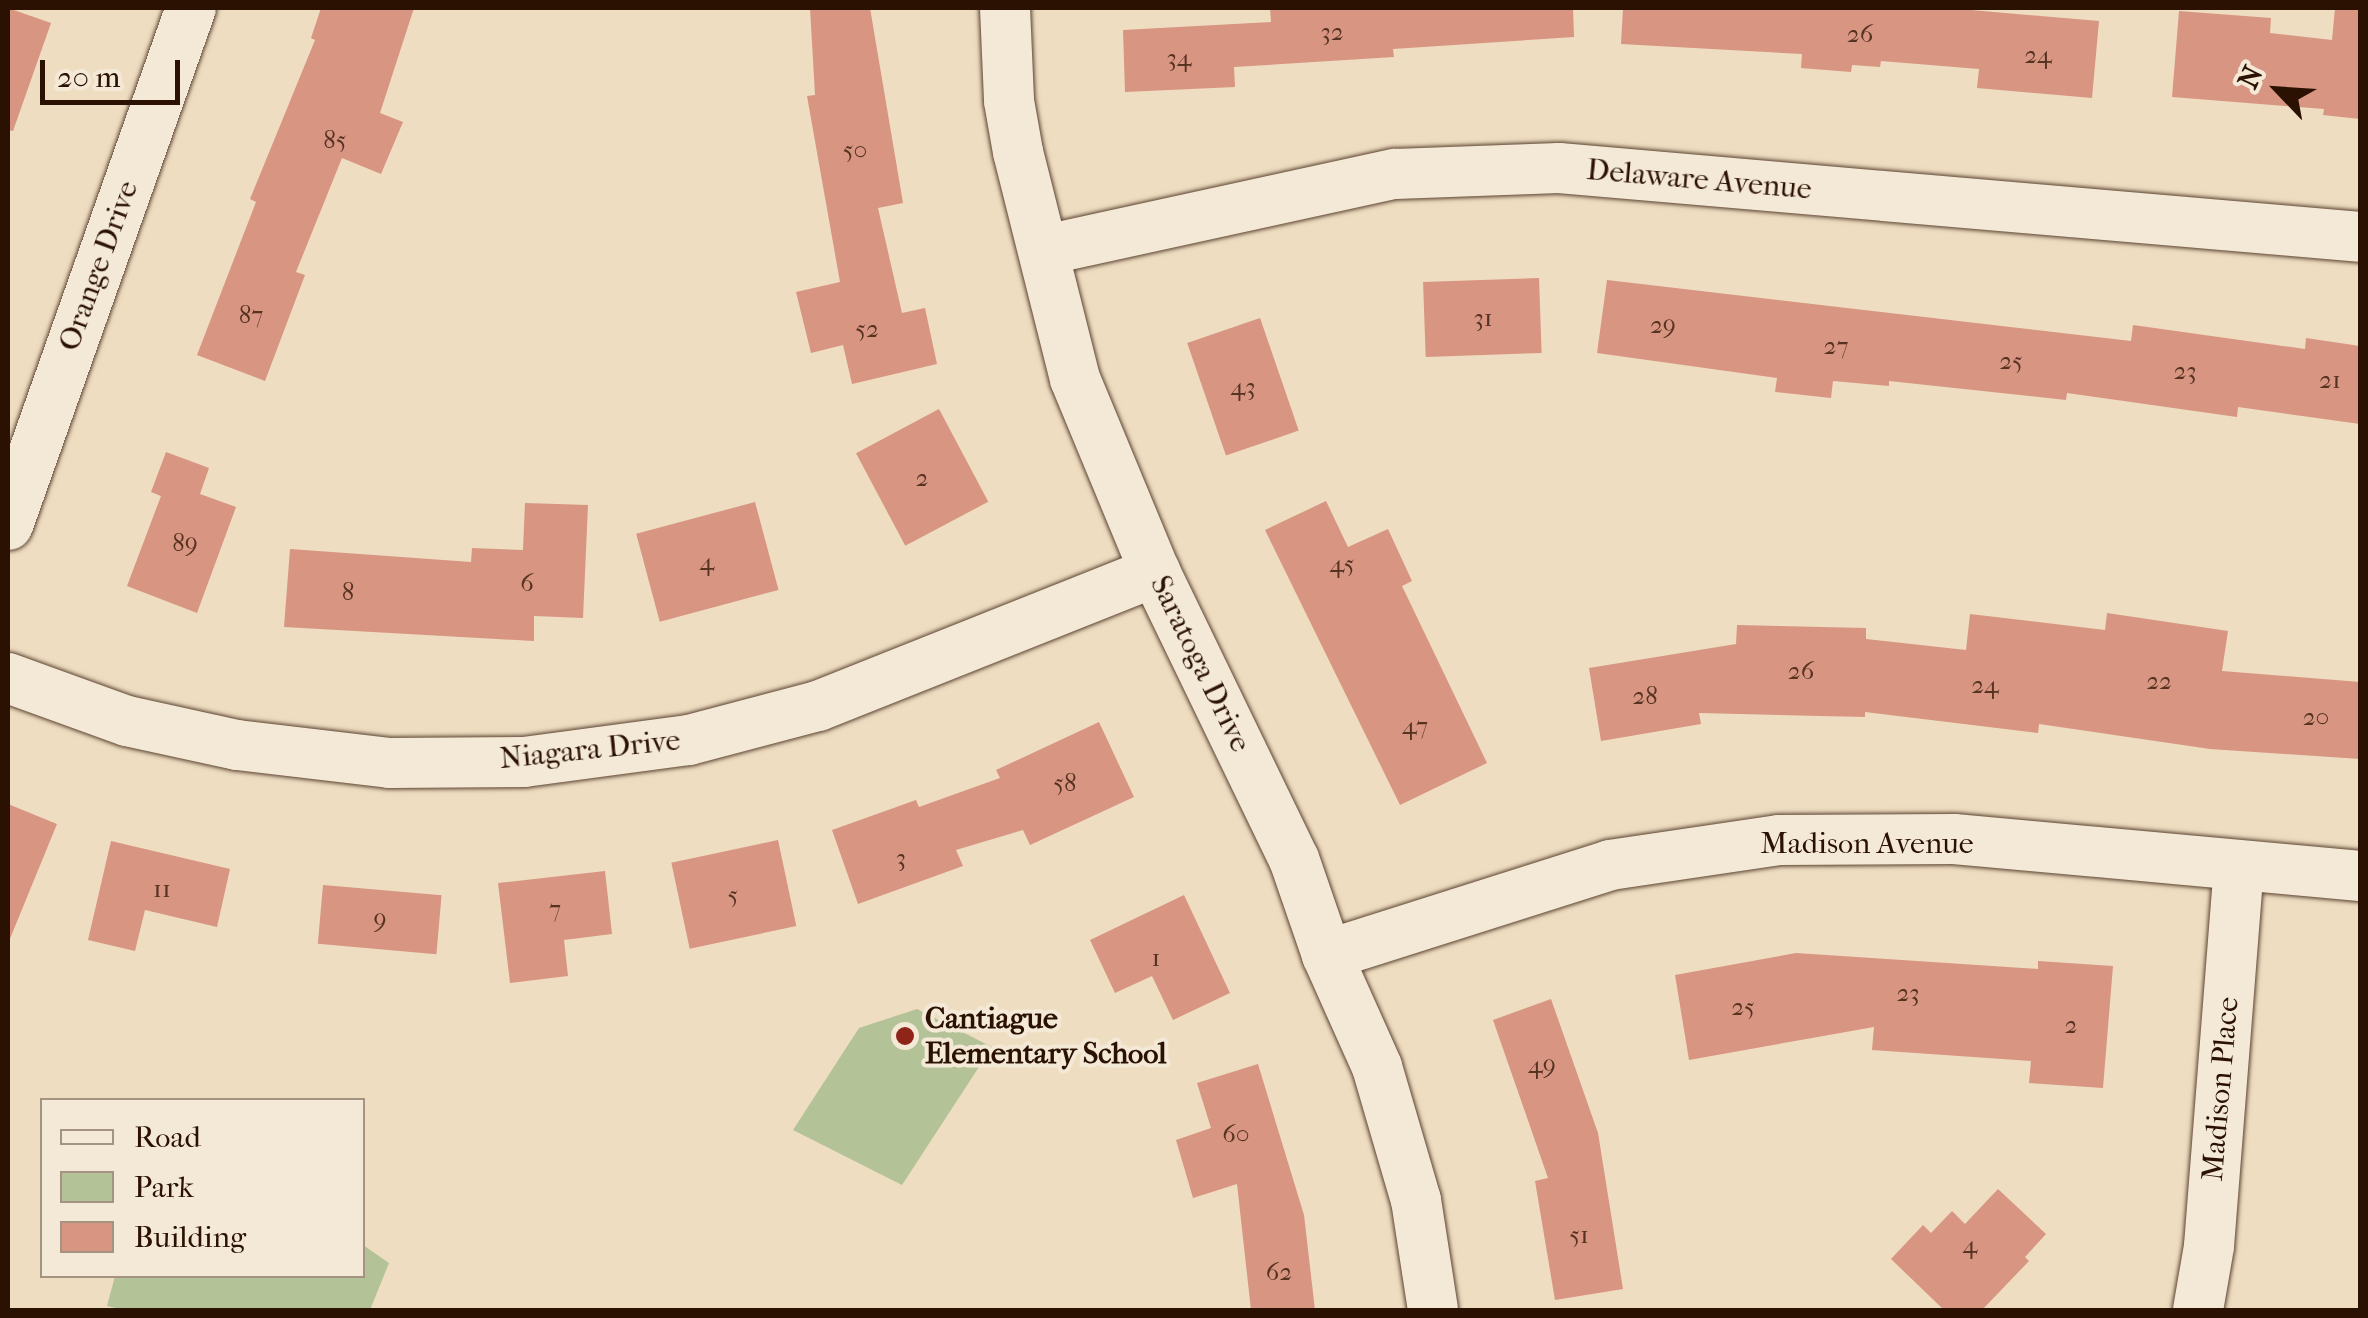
<!DOCTYPE html>
<style>
body{margin:0}
#map{position:relative;width:2368px;height:1318px;overflow:hidden;background:#eeddc1;font-family:"IM FELL French Canon",serif}
div>[style]{position:absolute}
[style*='--x']{left:calc(var(--x)*1px);top:calc(var(--y)*1px);width:calc(var(--w)*1px);rotate:calc(var(--a)*1deg)}
.green>*{inset:0;background:#b3c297}
.building>*{inset:0;background:#d79582;transform-origin:0 0}
.roads{filter:drop-shadow(0 0 2px #5c4431) drop-shadow(0 0 2px #5c4431)}
.street>*{height:50px;margin:-25px;padding:0 25px;transform-origin:25px;border-radius:25px;background:#f4e9d7}
.dots>*{width:28px;height:28px;translate:-50% -50%;box-sizing:border-box;border:5px solid #f4e9d7;border-radius:50%}
span{translate:-50% -50%;white-space:nowrap;text-align:center;line-height:1.15;-webkit-text-stroke:8px #f4e9d7;paint-order:stroke}
.number-label{font-size:25px;color:#563221}
.number-label span{-webkit-text-stroke-width:0}
.street-label{font-size:30px;color:#2b1101}
.poi-label{font-size:30px;color:#2b1101;font-weight:700}
.left{translate:0 -50%;text-align:left}
.frame{position:absolute;inset:0;border:10px solid #2b1101;pointer-events:none}
.legend{position:absolute;left:40px;top:1098px;width:325px;height:180px;box-sizing:border-box;background:#f4e9d7;border:2px solid #a49381;margin:0;padding:12px 18px;list-style:none;font-size:30px;color:#2b1101}
.legend li{display:flex;align-items:center;gap:20px;height:50px}
.legend b{width:50px;border:2px solid #a49381}
.north{position:absolute;left:2228px;top:40px;width:100px;height:100px;-webkit-text-stroke:8px #f4e9d7;paint-order:stroke;rotate:295deg;font-size:28px;font-weight:700;line-height:40px;text-align:center;color:#2b1101}
.north::after{content:'';display:block;margin:auto;width:35px;height:45px;background:#2b1101;clip-path:polygon(50% 0,100% 100%,50% 72%,0 100%)}
.scale{position:absolute;left:40px;top:60px;width:140px;height:45px;box-sizing:border-box;border:5px solid #2b1101;border-top:0;padding-left:12px;font-size:30px;line-height:35px;white-space:nowrap;color:#2b1101;-webkit-text-stroke:8px #f4e9d7;paint-order:stroke}
</style>
<div id="map">
<div class="green">
<i style="clip-path:polygon(917px 1009px,992px 1047px,902px 1185px,793px 1130px,859px 1028px)"></i>
<i style="clip-path:polygon(363px 1245px,389px 1263px,370px 1310px,124px 1310px,107px 1306px,115px 1276px,362px 1276px)"></i>
</div>
<div class="building">
<i style="clip-path:polygon(8px 8px,51px 23px,13px 131px,8px 130px)"></i>
<i style="clip-path:polygon(321px 8px,414px 8px,380px 113px,403px 122px,381px 174px,342px 158px,296px 272px,305px 275px,265px 381px,197px 355px,256px 202px,250px 199px,315px 40px,311px 38px)"></i>
<i style="clip-path:polygon(810px 8px,870px 8px,903px 203px,878px 208px,902px 313px,925px 308px,937px 364px,852px 384px,843px 345px,811px 353px,796px 292px,840px 282px,807px 96px,815px 95px)"></i>
<i style="clip-path:polygon(1270px 8px,1573px 8px,1574px 37px,1393px 49px,1394px 57px,1234px 67px,1235px 87px,1125px 92px,1123px 30px,1271px 22px)"></i>
<i style="clip-path:polygon(1623px 8px,1948px 8px,2099px 21px,2092px 98px,1977px 88px,1979px 69px,1881px 61px,1880px 67px,1852px 65px,1851px 72px,1801px 68px,1802px 54px,1621px 44px)"></i>
<i style="clip-path:polygon(2335px 8px,2360px 10px,2360px 119px,2323px 115px,2324px 109px,2172px 97px,2179px 11px,2271px 18px,2270px 33px,2332px 40px)"></i>
<i style="left:1539px;top:278px;width:75px;height:116px;rotate:88deg"></i>
<i style="clip-path:polygon(1607px 280px,2131px 341px,2133px 325px,2305px 349px,2306px 338px,2360px 346px,2360px 424px,2238px 407px,2237px 417px,2067px 393px,2066px 400px,1889px 381px,1889px 386px,1833px 381px,1831px 398px,1775px 392px,1777px 378px,1597px 353px)"></i>
<i style="left:1260px;top:318px;width:119px;height:77px;rotate:71deg"></i>
<i style="left:939px;top:409px;width:105px;height:94px;rotate:62deg"></i>
<i style="clip-path:polygon(166px 452px,209px 468px,200px 494px,236px 507px,197px 613px,127px 586px,161px 496px,151px 492px)"></i>
<i style="clip-path:polygon(1326px 501px,1348px 547px,1388px 529px,1412px 581px,1402px 586px,1487px 763px,1400px 805px,1265px 530px)"></i>
<i style="left:755px;top:502px;width:91px;height:123px;rotate:75deg"></i>
<i style="clip-path:polygon(525px 503px,588px 505px,583px 618px,534px 616px,534px 641px,284px 627px,290px 549px,471px 562px,472px 548px,523px 550px)"></i>
<i style="clip-path:polygon(2107px 613px,2228px 631px,2222px 671px,2360px 682px,2360px 759px,2210px 749px,2039px 724px,2038px 733px,1865px 712px,1865px 717px,1699px 713px,1701px 724px,1601px 741px,1589px 668px,1736px 644px,1737px 625px,1866px 628px,1866px 639px,1966px 650px,1970px 614px,2105px 630px)"></i>
<i style="clip-path:polygon(1099px 722px,1134px 797px,1030px 845px,1023px 830px,956px 850px,963px 866px,858px 904px,832px 830px,916px 800px,919px 807px,1000px 778px,996px 770px)"></i>
<i style="clip-path:polygon(8px 804px,57px 824px,9px 941px,8px 941px)"></i>
<i style="left:778px;top:840px;width:88px;height:109px;rotate:78deg"></i>
<i style="clip-path:polygon(111px 841px,230px 869px,217px 927px,145px 910px,135px 951px,88px 940px)"></i>
<i style="clip-path:polygon(605px 871px,612px 934px,564px 940px,568px 976px,510px 983px,498px 883px)"></i>
<i style="left:323px;top:885px;width:119px;height:59px;rotate:5deg"></i>
<i style="clip-path:polygon(1184px 895px,1230px 993px,1173px 1020px,1152px 976px,1115px 993px,1090px 940px)"></i>
<i style="clip-path:polygon(1796px 953px,2038px 969px,2038px 961px,2113px 966px,2103px 1088px,2029px 1083px,2031px 1061px,1872px 1050px,1874px 1027px,1689px 1060px,1675px 975px)"></i>
<i style="clip-path:polygon(1551px 999px,1598px 1133px,1623px 1289px,1555px 1300px,1535px 1181px,1548px 1178px,1493px 1020px)"></i>
<i style="clip-path:polygon(1258px 1064px,1304px 1215px,1315px 1310px,1251px 1310px,1237px 1184px,1193px 1198px,1176px 1140px,1211px 1128px,1197px 1083px)"></i>
<i style="clip-path:polygon(1998px 1189px,2046px 1234px,2025px 1257px,2029px 1261px,1982px 1310px,1944px 1310px,1891px 1259px,1923px 1225px,1931px 1233px,1952px 1211px,1965px 1224px)"></i>
</div>
<div class="roads">
<div class="street">
<i style="--x:1005;--y:8;--w:93;--a:87.5"></i>
<i style="--x:1009;--y:101;--w:52;--a:80"></i>
<i style="--x:1018;--y:152;--w:234;--a:75.9"></i>
<i style="--x:1075;--y:379;--w:209;--a:67.5"></i>
<i style="--x:1155;--y:572;--w:319;--a:64.2"></i>
<i style="--x:1294;--y:859;--w:102;--a:71"></i>
<i style="--x:1327;--y:955;--w:123;--a:65.9"></i>
<i style="--x:1377;--y:1067;--w:139;--a:73.7"></i>
<i style="--x:1416;--y:1200;--w:111;--a:81.2"></i>
<i style="--x:1045;--y:250;--w:358;--a:-12.3"></i>
<i style="--x:1395;--y:174;--w:164;--a:-2.1"></i>
<i style="--x:1559;--y:168;--w:804;--a:4.92"></i>
<i style="--x:8;--y:525;--w:548;--a:-70.51"></i>
<i style="--x:8;--y:678;--w:127;--a:19.9"></i>
<i style="--x:127;--y:721;--w:113;--a:12.3"></i>
<i style="--x:237;--y:745;--w:154;--a:6.7"></i>
<i style="--x:390;--y:763;--w:134;--a:-0.4"></i>
<i style="--x:524;--y:762;--w:166;--a:-7.6"></i>
<i style="--x:689;--y:740;--w:133;--a:-14.8"></i>
<i style="--x:818;--y:706;--w:363;--a:-21.7"></i>
<i style="--x:1327;--y:955;--w:297;--a:-17.6"></i>
<i style="--x:1610;--y:865;--w:171;--a:-8.4"></i>
<i style="--x:1779;--y:840;--w:175;--a:-0.3"></i>
<i style="--x:1954;--y:839;--w:408;--a:5.2"></i>
<i style="--x:2198;--y:1310;--w:65;--a:-80.2"></i>
<i style="--x:2209;--y:1246;--w:380;--a:-85.5"></i>
</div>
</div>
<div class="dots">
<i style="left:905px;top:1036px;background:#8f2418"></i>
</div>
<div class="number-label">
<span style="left:1332px;top:32px">32</span>
<span style="left:1860px;top:34px">26</span>
<span style="left:2038px;top:55px">24</span>
<span style="left:1179px;top:58px">34</span>
<span style="left:335px;top:140px">85</span>
<span style="left:855px;top:150px">50</span>
<span style="left:251px;top:315px">87</span>
<span style="left:1483px;top:318px">31</span>
<span style="left:1663px;top:325px">29</span>
<span style="left:867px;top:329px">52</span>
<span style="left:1836px;top:346px">27</span>
<span style="left:2011px;top:361px">25</span>
<span style="left:2185px;top:371px">23</span>
<span style="left:2330px;top:380px">21</span>
<span style="left:1243px;top:387px">43</span>
<span style="left:922px;top:478px">2</span>
<span style="left:185px;top:543px">89</span>
<span style="left:707px;top:562px">4</span>
<span style="left:1342px;top:564px">45</span>
<span style="left:527px;top:583px">6</span>
<span style="left:348px;top:592px">8</span>
<span style="left:1801px;top:671px">26</span>
<span style="left:2159px;top:681px">22</span>
<span style="left:1985px;top:685px">24</span>
<span style="left:1645px;top:696px">28</span>
<span style="left:2316px;top:717px">20</span>
<span style="left:1415px;top:726px">47</span>
<span style="left:1065px;top:783px">58</span>
<span style="left:901px;top:858px">3</span>
<span style="left:162px;top:889px">11</span>
<span style="left:733px;top:895px">5</span>
<span style="left:555px;top:909px">7</span>
<span style="left:380px;top:919px">9</span>
<span style="left:1156px;top:958px">1</span>
<span style="left:1908px;top:993px">23</span>
<span style="left:1743px;top:1007px">25</span>
<span style="left:2071px;top:1025px">2</span>
<span style="left:1542px;top:1065px">49</span>
<span style="left:1236px;top:1134px">60</span>
<span style="left:1579px;top:1235px">51</span>
<span style="left:1970px;top:1245px">4</span>
<span style="left:1279px;top:1272px">62</span>
</div>
<div class="street-label">
<span style="left:1699px;top:180px;rotate:5deg">Delaware Avenue</span>
<span style="left:99px;top:266px;rotate:-70deg">Orange Drive</span>
<span style="left:1200px;top:664px;rotate:64deg">Saratoga Drive</span>
<span style="left:590px;top:750px;rotate:-6deg">Niagara Drive</span>
<span style="left:1867px;top:844px">Madison Avenue</span>
<span style="left:2221px;top:1089px;rotate:-85deg">Madison Place</span>
</div>
<div class="poi-label">
<span class="left" style="left:925px;top:1036px">Cantiague<br>Elementary School</span>
</div>
<div class="frame"></div>
<ul class="legend">
<li><b style="height:12px;background:#f4e9d7"></b>Road</li>
<li><b style="height:28px;background:#b3c297"></b>Park</li>
<li><b style="height:28px;background:#d79582"></b>Building</li>
</ul>
<div class="north">N</div>
<div class="scale">20 m</div>
</div>
